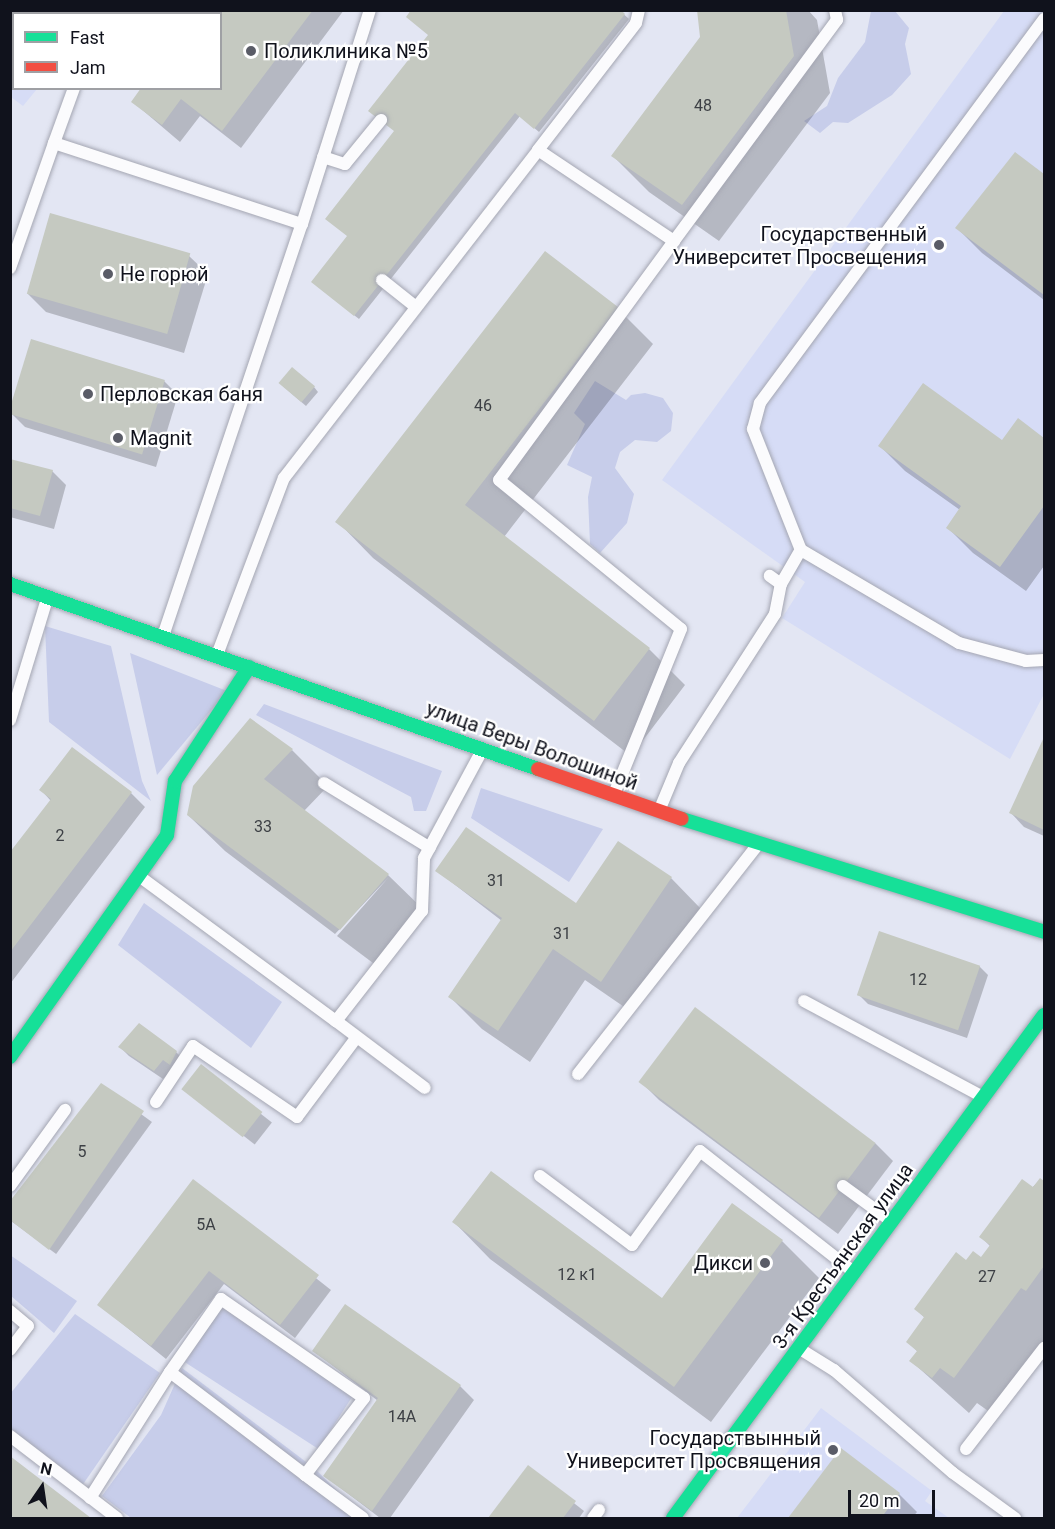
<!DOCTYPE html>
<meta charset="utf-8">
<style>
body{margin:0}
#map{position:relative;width:1055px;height:1529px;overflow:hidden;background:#e3e6f3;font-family:Roboto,sans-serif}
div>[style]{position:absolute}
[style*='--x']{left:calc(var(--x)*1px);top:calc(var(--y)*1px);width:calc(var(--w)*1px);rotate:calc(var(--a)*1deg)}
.built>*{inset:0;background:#d6dcf6}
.green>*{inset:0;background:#c7cdea;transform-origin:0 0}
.shadow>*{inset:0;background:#0003;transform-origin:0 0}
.building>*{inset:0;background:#c5c9c1;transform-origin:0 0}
.roads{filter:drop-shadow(0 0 2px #a4a6b2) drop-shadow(0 0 2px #a4a6b2)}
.lane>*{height:12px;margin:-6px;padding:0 6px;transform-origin:6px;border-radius:6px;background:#fbfbfd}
.fast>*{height:14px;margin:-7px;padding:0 7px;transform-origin:7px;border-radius:7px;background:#16e098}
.jam>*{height:14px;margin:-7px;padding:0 7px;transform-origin:7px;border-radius:7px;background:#f24e42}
.dots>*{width:16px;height:16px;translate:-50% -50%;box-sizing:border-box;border:3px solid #fff;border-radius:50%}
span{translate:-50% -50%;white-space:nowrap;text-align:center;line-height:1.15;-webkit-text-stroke:4.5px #fff;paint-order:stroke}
.number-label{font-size:16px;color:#3d4045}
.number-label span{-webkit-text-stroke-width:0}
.poi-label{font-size:20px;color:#10121c}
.left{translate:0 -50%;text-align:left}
.right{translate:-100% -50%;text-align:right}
.street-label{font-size:20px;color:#10121c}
.frame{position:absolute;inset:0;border:12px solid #10121c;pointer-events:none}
.legend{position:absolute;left:12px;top:12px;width:210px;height:78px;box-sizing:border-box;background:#fff;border:2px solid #9fa0a4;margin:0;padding:8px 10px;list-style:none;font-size:18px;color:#10121c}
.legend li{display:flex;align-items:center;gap:12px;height:30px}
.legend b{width:30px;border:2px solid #9fa0a4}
.north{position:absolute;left:12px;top:1457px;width:60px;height:60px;-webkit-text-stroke:4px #fff;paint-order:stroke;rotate:13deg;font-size:16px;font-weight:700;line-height:24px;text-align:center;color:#10121c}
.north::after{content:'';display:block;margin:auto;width:21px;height:27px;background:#10121c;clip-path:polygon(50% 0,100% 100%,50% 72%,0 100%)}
.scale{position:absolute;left:848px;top:1490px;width:87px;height:27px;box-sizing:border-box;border:3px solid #10121c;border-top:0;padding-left:8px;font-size:18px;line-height:21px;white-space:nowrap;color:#10121c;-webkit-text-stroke:4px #fff;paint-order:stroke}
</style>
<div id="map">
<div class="built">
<i style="clip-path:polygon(11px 11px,83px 11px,14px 14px,14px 88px,37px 89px,23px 106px,11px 97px)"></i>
<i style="clip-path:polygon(1004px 11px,1044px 11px,1044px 694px,1010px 759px,782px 618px,805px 582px,662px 480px)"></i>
<i style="clip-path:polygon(821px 1408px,932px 1491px,925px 1501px,949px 1518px,737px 1518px)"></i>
</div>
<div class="green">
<i style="clip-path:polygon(871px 11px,895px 11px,909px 28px,905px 44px,911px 74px,892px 95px,848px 123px,833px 122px,820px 133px,804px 121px,827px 106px,838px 78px,865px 42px)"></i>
<i style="clip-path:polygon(595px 381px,626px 400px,631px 395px,645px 393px,663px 398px,673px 413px,671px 431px,657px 442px,635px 440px,620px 452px,615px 468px,634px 494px,627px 523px,600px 553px,590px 544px,588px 497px,592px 477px,567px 465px,585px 424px,574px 413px)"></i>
<i style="clip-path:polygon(45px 626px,111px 646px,142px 781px,151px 801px,49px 722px)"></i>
<i style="clip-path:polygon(130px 653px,227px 691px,157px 775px)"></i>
<i style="clip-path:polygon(264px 704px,442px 771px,426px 811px,414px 811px,411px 797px,256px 715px)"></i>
<i style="clip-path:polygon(481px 788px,603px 829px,569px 882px,471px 818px)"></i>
<i style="clip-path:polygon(144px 903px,282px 1002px,251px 1048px,118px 945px)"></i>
<i style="clip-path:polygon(10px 1255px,77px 1301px,54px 1333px,11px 1296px)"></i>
<i style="left:221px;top:1307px;width:159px;height:66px;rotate:33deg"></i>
<i style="clip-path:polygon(75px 1314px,160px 1373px,79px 1490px,11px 1432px,10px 1394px)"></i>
<i style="clip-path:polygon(182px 1368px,314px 1468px,365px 1518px,131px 1518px,102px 1496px,161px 1415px)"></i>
</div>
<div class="shadow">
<i style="clip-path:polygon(160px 10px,344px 10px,241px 148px,200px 116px,180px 142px,133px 102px,220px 88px,220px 14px)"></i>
<i style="clip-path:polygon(619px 10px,629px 19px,539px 132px,520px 116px,359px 319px,317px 286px)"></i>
<i style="clip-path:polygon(698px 10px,808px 10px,817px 20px,830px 93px,719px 241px,649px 192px,613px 156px,702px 38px)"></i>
<i style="clip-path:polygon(1015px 155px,1044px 176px,1044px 300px,982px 253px,957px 228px)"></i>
<i style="clip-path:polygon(189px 256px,208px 274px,184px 353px,46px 312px,28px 294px)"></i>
<i style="clip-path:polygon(617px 308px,653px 344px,504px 537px,649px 649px,685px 685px,631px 756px,373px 558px,337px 521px)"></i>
<i style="clip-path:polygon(164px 381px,178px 395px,156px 467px,25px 427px,11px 413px)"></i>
<i style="clip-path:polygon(284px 387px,314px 387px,318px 392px,306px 406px)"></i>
<i style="clip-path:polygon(1018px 421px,1044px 439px,1044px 566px,1026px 591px,973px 553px,948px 528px,960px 510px,905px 471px,880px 446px,1002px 442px)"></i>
<i style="clip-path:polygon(10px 460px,52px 471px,66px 485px,54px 529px,10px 517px)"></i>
<i style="clip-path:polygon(1044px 740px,1044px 836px,1024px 827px,1011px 813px)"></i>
<i style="clip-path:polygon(292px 750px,328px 786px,304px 811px,388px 875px,425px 911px,377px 966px,337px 936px,388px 878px,335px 934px,225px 851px,188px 815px)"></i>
<i style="clip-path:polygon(41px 790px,131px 793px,145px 807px,10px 984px,10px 854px,51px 801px)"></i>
<i style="clip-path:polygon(437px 871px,577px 905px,671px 878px,702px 910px,633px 1013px,585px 980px,530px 1062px,482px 1029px,450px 997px,502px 921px)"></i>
<i style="clip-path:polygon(979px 966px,988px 975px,967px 1038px,868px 1004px,859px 995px)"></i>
<i style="clip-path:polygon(139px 1025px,176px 1052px,186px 1062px,173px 1068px,163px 1079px,129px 1056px,120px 1047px)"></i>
<i style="left:201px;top:1067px;width:90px;height:28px;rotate:38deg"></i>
<i style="clip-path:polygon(641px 1082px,875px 1143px,893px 1161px,838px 1234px,659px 1100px)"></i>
<i style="left:101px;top:1085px;width:63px;height:163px;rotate:36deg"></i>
<i style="clip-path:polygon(1040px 1180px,1044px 1183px,1044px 1341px,991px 1413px,977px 1403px,969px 1413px,911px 1361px,918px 1352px,908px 1342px,925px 1318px,916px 1309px,967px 1262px,981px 1259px,991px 1247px,981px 1237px)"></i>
<i style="clip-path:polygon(194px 1182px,331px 1290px,295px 1338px,224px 1284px,166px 1359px,99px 1305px)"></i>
<i style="clip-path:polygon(733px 1205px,782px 1241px,819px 1278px,711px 1422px,490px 1259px,454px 1222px,662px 1300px)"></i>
<i style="clip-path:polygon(314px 1351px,460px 1386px,474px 1400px,390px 1518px,380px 1518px,325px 1476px,378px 1401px)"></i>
<i style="clip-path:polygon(841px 1450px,899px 1494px,917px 1512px,912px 1518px,790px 1518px)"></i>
<i style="clip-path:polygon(10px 1458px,89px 1518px,15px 1518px,10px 1515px)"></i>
<i style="clip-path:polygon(528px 1467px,584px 1511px,579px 1518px,490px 1518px)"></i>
</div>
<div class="building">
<i style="clip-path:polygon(158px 10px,313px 10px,222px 131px,181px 99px,162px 125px,131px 102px,141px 88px,220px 88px,220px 14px,156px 14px)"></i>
<i style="clip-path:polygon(411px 10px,621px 10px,625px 14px,534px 129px,515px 113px,354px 316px,311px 282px,347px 236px,325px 219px,394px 131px,368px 111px,428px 35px,406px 17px)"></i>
<i style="clip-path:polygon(697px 10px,786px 10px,794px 56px,682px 205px,611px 156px,700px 37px)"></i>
<i style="clip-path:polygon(1015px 152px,1044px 174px,1044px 295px,955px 228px)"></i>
<i style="left:50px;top:213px;width:146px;height:84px;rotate:16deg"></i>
<i style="clip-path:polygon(545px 251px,618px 307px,465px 505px,650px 648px,594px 721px,335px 522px)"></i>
<i style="left:31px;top:339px;width:140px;height:78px;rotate:17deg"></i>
<i style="left:292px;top:367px;width:30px;height:21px;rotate:40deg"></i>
<i style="clip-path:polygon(923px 383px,1002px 440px,1018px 418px,1044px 438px,1044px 506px,1000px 567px,946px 528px,961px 506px,878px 446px)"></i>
<i style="clip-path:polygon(10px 459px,53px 470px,40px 516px,10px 508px)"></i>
<i style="clip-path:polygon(250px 718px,293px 749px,264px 779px,389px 874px,340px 930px,187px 815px,193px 786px)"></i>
<i style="clip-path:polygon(1044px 737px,1044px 830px,1009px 813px)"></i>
<i style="clip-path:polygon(72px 747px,132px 792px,10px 952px,10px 852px,51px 799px,39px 790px)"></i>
<i style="clip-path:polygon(466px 827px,576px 903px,618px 841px,672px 877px,601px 982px,553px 949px,498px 1031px,448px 997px,502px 918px,435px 871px)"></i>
<i style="left:879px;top:931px;width:107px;height:68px;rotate:19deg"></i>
<i style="left:695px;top:1007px;width:226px;height:94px;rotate:37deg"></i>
<i style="clip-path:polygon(139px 1023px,177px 1051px,170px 1065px,163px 1060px,154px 1071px,118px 1047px)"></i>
<i style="left:201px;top:1064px;width:78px;height:32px;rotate:38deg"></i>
<i style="clip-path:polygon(101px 1083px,144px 1111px,49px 1250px,10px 1220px,10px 1201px)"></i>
<i style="clip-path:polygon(491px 1171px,662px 1298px,732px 1203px,783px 1240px,674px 1387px,452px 1222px)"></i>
<i style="clip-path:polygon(1040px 1178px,1044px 1181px,1044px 1266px,1026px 1291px,1021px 1288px,954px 1378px,940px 1368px,932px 1378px,909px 1361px,917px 1351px,906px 1342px,924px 1317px,914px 1309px,956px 1252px,966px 1260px,973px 1251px,981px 1257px,990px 1245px,979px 1237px,1022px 1179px,1033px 1187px)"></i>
<i style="clip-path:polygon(193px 1179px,319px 1275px,280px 1325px,209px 1271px,151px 1346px,97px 1305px)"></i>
<i style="clip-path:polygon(345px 1304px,461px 1385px,372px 1511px,323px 1476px,378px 1398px,312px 1351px)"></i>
<i style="clip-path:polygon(841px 1448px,900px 1493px,881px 1518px,788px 1518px)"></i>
<i style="clip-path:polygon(10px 1456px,74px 1505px,91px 1518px,15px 1518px,10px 1515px)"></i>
<i style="clip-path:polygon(528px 1465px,576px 1501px,563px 1518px,488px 1518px)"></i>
</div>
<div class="roads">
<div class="lane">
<i style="--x:25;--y:14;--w:4;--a:-63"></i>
<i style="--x:100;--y:14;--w:4;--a:-76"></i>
<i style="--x:10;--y:18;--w:4;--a:14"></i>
<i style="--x:1044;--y:19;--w:478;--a:126.5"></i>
<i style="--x:760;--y:403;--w:27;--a:105"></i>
<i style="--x:753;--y:429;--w:130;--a:68.4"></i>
<i style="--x:801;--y:550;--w:183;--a:30.5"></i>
<i style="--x:959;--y:643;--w:69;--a:15"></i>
<i style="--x:1026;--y:661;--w:18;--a:-3"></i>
<i style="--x:74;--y:88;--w:59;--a:110"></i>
<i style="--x:54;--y:143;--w:261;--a:18.1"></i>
<i style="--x:538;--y:150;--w:160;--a:-52.3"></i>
<i style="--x:636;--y:23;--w:13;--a:-77"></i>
<i style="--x:323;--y:157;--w:23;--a:18"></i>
<i style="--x:345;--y:164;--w:57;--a:-50.7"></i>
<i style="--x:674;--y:241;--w:275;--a:-53.6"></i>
<i style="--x:837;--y:20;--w:10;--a:-101"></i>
<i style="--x:10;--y:268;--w:133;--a:-70.6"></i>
<i style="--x:382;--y:280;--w:43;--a:38.5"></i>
<i style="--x:781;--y:584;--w:39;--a:-60"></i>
<i style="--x:163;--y:636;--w:435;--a:-71.4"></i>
<i style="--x:302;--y:224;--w:225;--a:-72.4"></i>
<i style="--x:217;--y:655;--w:189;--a:-69.3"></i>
<i style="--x:284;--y:478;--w:415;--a:-52.2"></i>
<i style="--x:538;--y:150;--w:164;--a:33.8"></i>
<i style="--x:674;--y:241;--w:296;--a:126.2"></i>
<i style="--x:499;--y:480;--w:235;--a:39.3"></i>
<i style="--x:681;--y:629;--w:178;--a:112.1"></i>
<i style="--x:10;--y:720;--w:127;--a:-73"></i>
<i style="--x:324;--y:783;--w:124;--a:31.5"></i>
<i style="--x:659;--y:811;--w:52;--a:-67.4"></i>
<i style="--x:679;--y:763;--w:177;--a:-57.2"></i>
<i style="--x:775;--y:614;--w:31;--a:-79"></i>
<i style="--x:781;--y:584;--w:14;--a:-144"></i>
<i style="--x:139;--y:876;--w:245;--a:36.4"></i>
<i style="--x:336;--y:1021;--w:140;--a:-52"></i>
<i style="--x:422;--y:911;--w:53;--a:-87.8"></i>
<i style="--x:424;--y:858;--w:120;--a:-61.7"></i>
<i style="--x:804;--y:1001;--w:203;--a:28.2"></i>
<i style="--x:336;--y:1021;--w:111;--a:37"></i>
<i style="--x:578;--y:1074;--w:290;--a:-51.9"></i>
<i style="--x:156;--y:1102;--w:67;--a:-56.5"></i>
<i style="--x:193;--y:1046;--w:126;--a:34.3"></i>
<i style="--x:297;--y:1117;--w:99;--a:-53.2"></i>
<i style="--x:540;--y:1176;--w:115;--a:36.9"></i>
<i style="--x:632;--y:1245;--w:116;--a:-54.1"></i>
<i style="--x:700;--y:1151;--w:196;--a:38.2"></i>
<i style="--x:10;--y:1186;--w:94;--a:-54.1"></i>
<i style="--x:843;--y:1186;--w:59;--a:36.1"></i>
<i style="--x:10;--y:1311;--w:23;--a:40"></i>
<i style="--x:28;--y:1326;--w:30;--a:127"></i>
<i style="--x:800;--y:1349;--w:40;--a:32"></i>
<i style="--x:834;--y:1370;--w:157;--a:40.9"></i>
<i style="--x:953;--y:1473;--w:77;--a:36"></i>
<i style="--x:10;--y:1436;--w:135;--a:37.5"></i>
<i style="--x:966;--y:1449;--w:128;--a:-52.3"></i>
<i style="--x:305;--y:1475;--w:97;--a:-52.5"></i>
<i style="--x:364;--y:1398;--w:174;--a:-145.3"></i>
<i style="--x:221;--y:1299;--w:89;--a:124.9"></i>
<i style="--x:170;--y:1372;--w:170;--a:37.3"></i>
<i style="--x:305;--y:1475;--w:72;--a:36.6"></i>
<i style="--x:90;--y:1498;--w:149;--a:-57.6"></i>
<i style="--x:593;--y:1518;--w:10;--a:-53"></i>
</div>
<div class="fast">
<i style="--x:10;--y:584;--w:559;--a:19.31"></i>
<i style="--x:682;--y:819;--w:379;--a:17.3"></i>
<i style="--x:10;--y:1057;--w:272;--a:-54.7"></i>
<i style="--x:167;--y:835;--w:55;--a:-81.6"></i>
<i style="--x:175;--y:781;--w:136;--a:-57"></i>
<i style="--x:673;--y:1518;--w:625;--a:-53.59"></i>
</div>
<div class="jam">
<i style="--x:538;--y:769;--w:152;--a:19.1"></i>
</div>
</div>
<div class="dots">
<i style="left:251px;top:51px;background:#5a5c67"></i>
<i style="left:939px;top:245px;background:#5a5c67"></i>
<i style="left:108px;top:274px;background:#5a5c67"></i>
<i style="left:88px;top:394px;background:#5a5c67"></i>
<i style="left:118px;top:438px;background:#5a5c67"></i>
<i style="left:765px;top:1263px;background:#5a5c67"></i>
<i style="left:833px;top:1450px;background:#5a5c67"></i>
</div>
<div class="number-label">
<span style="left:703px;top:106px">48</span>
<span style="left:483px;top:406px">46</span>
<span style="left:263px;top:827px">33</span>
<span style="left:60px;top:836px">2</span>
<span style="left:496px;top:881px">31</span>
<span style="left:562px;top:934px">31</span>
<span style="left:918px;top:980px">12</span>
<span style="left:82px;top:1152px">5</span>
<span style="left:206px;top:1225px">5А</span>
<span style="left:577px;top:1275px">12 к1</span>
<span style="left:987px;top:1277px">27</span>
<span style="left:402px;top:1417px">14А</span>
</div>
<div class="poi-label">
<span class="left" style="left:264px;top:51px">Поликлиника №5</span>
<span class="right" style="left:927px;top:246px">Государственный<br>Университет Просвещения</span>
<span class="left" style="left:120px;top:274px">Не горюй</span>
<span class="left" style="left:100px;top:394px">Перловская баня</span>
<span class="left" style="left:130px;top:438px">Magnit</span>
<span class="right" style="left:753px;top:1263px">Дикси</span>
<span class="right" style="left:821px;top:1450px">Государствынный<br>Университет Просвящения</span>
</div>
<div class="street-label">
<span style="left:532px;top:746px;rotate:20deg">улица Веры Волошиной</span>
<span style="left:843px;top:1256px;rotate:-54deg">3-я Крестьянская улица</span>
</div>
<div class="frame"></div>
<ul class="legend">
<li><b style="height:8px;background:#16e098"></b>Fast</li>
<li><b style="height:8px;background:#f24e42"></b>Jam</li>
</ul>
<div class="north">N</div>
<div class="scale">20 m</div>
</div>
